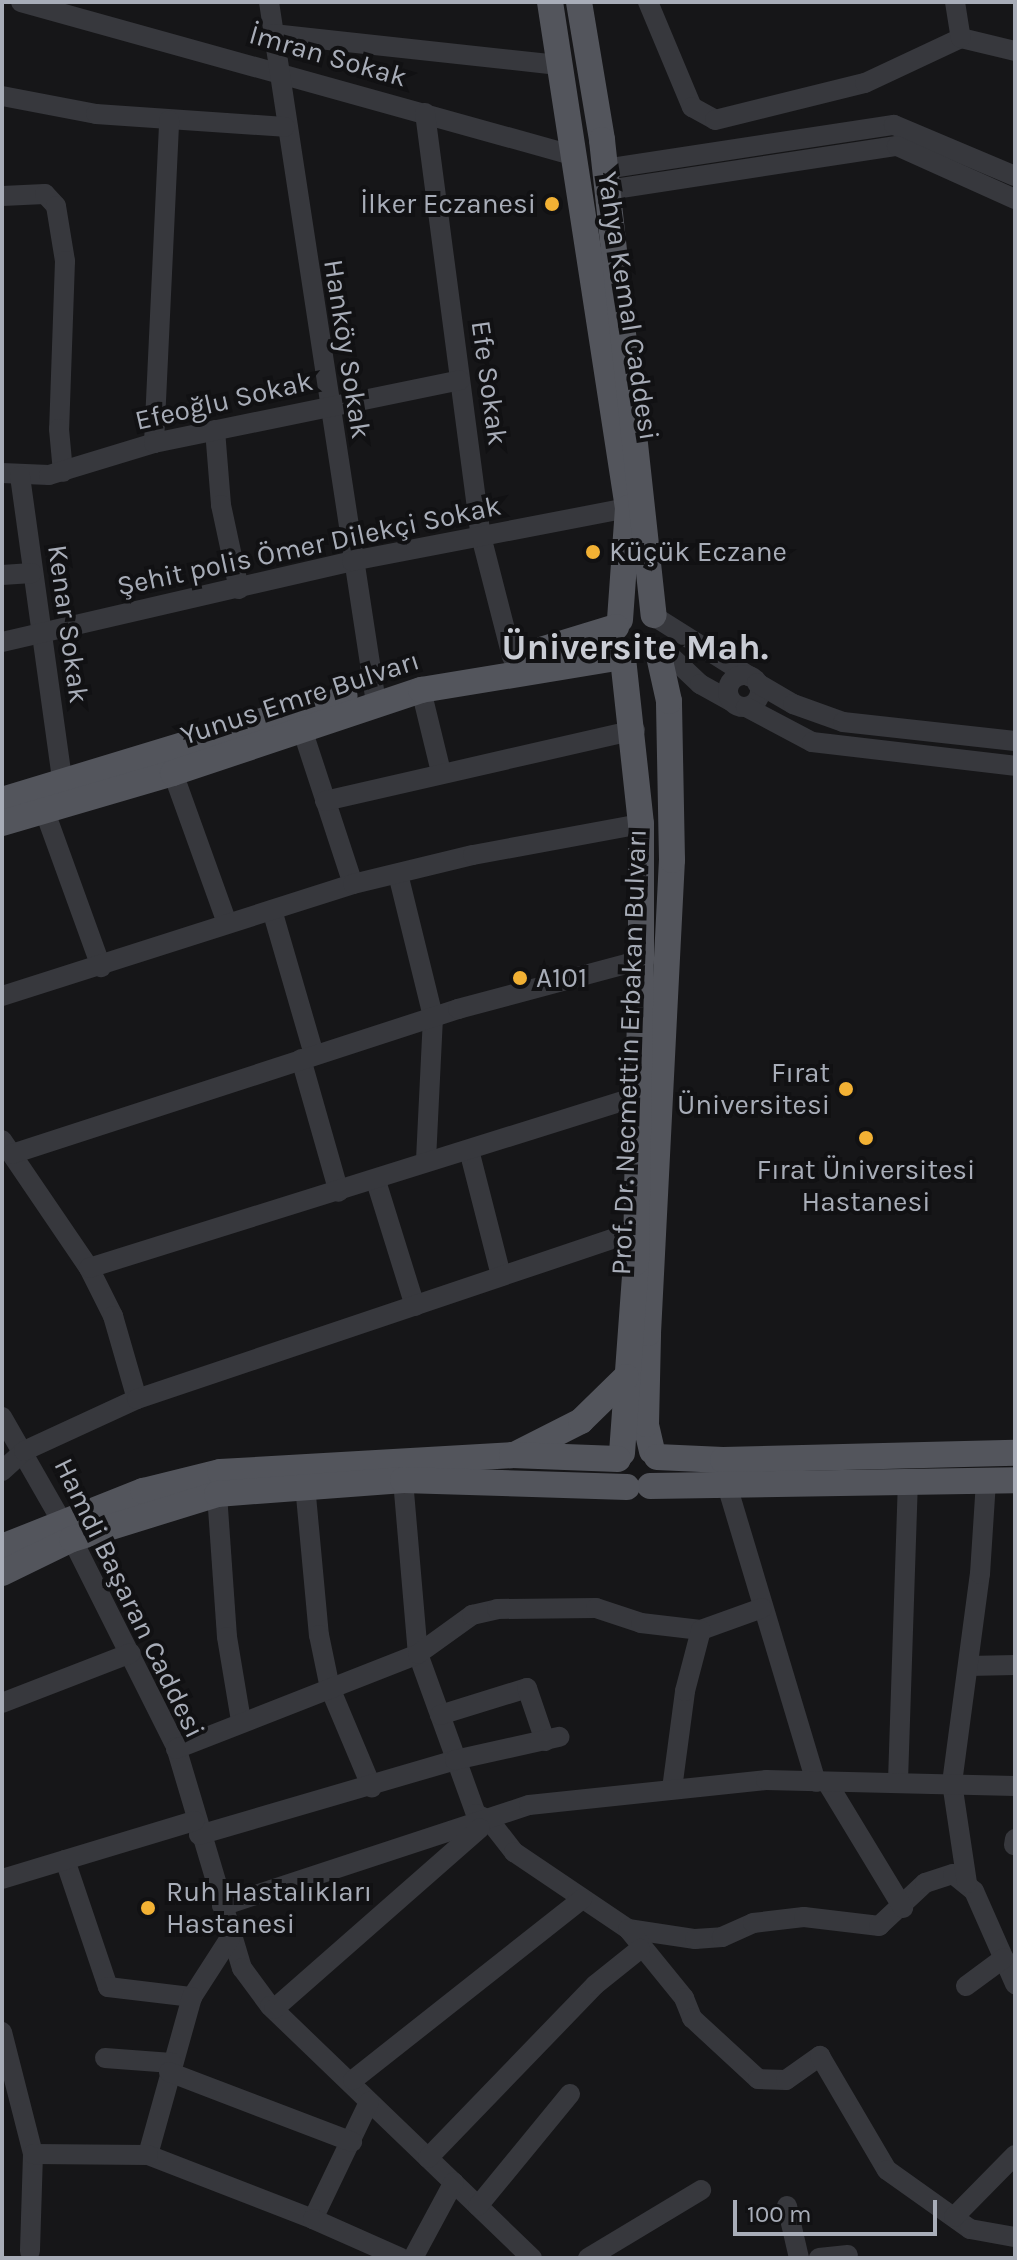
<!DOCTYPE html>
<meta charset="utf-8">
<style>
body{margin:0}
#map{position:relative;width:1017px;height:2260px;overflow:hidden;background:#161618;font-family:Karla,sans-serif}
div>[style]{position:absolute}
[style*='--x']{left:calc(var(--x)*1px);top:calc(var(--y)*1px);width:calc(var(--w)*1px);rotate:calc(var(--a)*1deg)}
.minor>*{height:20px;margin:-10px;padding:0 10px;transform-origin:10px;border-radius:10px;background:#37383d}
.minor>.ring{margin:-10px;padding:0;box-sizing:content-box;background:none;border:20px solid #37383d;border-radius:50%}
.major>*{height:26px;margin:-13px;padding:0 13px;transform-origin:13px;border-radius:13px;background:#53555c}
.dots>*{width:22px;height:22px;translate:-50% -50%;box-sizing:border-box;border:4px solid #111113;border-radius:50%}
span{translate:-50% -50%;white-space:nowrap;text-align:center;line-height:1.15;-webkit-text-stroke:8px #111113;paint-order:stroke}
.street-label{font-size:28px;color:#a8adb8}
.poi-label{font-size:28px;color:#a8adb8}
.right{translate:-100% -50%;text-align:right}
.left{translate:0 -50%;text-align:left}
.district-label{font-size:36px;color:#c9ccd4;font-weight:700}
.frame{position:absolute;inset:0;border:4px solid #a8adb8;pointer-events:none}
.scale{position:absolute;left:733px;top:2200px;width:204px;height:36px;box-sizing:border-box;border:4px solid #a8adb8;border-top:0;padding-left:10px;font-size:24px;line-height:28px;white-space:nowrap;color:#a8adb8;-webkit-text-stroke:6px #111113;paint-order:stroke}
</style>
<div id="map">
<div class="minor">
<i style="--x:21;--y:2;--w:572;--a:15.52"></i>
<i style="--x:269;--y:2;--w:709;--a:81.32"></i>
<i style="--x:648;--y:2;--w:114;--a:67.3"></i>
<i style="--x:692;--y:107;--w:26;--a:29"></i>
<i style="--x:715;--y:120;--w:154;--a:-13.9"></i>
<i style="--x:865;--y:83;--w:106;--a:-25.1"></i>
<i style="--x:961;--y:38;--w:56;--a:13.5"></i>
<i style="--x:955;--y:2;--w:36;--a:81"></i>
<i style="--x:273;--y:34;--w:287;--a:6.2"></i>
<i style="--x:2;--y:96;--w:96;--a:10.8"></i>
<i style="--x:96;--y:114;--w:189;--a:3.9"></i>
<i style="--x:425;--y:113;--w:427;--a:82.5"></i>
<i style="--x:481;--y:536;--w:125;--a:75.6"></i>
<i style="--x:605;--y:169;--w:292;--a:-8.7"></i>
<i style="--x:894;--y:125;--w:131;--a:22.9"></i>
<i style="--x:608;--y:190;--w:292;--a:-8.7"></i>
<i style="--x:897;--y:146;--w:129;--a:24.2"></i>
<i style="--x:2;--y:196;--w:43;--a:-2.7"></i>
<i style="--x:45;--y:194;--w:16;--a:47"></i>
<i style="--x:56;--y:206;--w:56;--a:80.7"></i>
<i style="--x:65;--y:261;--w:168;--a:92"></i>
<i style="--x:59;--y:429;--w:43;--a:84.7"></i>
<i style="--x:215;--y:430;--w:75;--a:85.4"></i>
<i style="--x:221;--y:505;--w:86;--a:77.9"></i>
<i style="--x:154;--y:443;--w:323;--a:-87.3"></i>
<i style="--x:2;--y:473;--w:47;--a:2.4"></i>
<i style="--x:49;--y:475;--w:110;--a:-16.9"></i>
<i style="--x:154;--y:443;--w:312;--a:-11.6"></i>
<i style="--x:20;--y:476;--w:307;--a:82.1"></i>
<i style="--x:2;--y:575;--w:30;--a:-4"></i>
<i style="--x:660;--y:620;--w:105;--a:32.2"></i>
<i style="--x:2;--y:642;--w:359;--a:-13"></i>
<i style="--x:352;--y:561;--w:281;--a:-10.9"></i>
<i style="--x:664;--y:650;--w:50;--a:43.4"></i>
<i style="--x:700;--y:684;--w:35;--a:29"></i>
<i class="ring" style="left:728px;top:675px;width:12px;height:12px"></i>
<i style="--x:757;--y:683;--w:42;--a:30.3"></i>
<i style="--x:793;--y:704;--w:53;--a:19.8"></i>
<i style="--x:843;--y:722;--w:173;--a:6.3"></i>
<i style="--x:421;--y:690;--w:84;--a:76.3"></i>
<i style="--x:746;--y:707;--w:75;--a:27.9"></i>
<i style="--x:812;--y:742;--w:204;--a:6.7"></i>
<i style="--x:302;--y:729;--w:163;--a:71.8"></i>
<i style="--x:173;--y:773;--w:159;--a:70.2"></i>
<i style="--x:325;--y:801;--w:318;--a:-12.9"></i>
<i style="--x:45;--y:812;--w:165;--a:70.1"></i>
<i style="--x:398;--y:874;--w:147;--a:76.2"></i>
<i style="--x:433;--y:1017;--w:144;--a:92.8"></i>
<i style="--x:272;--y:910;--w:151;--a:73.8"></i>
<i style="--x:2;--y:996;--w:368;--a:-17.7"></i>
<i style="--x:353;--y:884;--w:123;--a:-13.6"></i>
<i style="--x:473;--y:855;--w:171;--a:-10.5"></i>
<i style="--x:301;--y:1059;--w:138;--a:74.1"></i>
<i style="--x:2;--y:1140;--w:155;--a:55.8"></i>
<i style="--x:89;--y:1268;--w:54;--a:63.4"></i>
<i style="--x:113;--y:1316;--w:86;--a:73.9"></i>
<i style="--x:469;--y:1150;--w:130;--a:75.7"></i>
<i style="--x:12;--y:1154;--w:469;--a:-18"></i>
<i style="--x:458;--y:1009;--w:189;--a:-15"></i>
<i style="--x:376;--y:1181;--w:131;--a:72.7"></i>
<i style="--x:89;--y:1268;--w:576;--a:-17.37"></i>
<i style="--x:2;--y:1417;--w:141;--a:60.2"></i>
<i style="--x:72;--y:1539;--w:233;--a:63.4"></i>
<i style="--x:176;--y:1747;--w:231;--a:73.4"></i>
<i style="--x:242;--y:1968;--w:47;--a:53.6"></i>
<i style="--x:270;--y:2006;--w:364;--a:43.9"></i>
<i style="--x:2;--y:1471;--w:30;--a:-42"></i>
<i style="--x:24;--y:1451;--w:124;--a:-24.7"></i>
<i style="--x:137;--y:1399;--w:527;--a:-18.61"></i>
<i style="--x:403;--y:1480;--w:175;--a:85.1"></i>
<i style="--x:418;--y:1654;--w:170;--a:70.1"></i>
<i style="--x:476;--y:1814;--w:14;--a:25"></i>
<i style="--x:489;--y:1820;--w:41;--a:52"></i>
<i style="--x:514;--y:1852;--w:138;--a:34"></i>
<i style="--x:628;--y:1929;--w:68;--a:8.5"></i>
<i style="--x:695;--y:1939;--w:27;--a:-4"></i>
<i style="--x:722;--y:1937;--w:34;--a:-24"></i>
<i style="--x:753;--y:1923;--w:51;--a:-6.7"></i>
<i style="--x:804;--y:1917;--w:76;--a:6.8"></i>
<i style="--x:879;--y:1926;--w:63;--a:-43.1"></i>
<i style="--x:925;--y:1883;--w:29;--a:-18"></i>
<i style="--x:953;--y:1874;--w:27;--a:39"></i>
<i style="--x:974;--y:1891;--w:102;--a:66.2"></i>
<i style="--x:726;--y:1482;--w:313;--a:73.3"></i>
<i style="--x:305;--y:1485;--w:151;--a:84.7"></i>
<i style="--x:319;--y:1635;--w:54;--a:78.3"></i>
<i style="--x:330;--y:1688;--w:108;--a:67.2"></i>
<i style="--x:217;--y:1494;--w:143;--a:86"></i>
<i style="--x:227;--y:1637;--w:85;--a:80.5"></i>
<i style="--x:968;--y:1666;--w:47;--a:-1.2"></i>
<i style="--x:2;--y:1703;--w:138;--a:-21.2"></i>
<i style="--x:440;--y:1715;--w:91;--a:-17.2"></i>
<i style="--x:527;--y:1688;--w:56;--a:71.2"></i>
<i style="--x:176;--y:1749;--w:260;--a:-21.4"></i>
<i style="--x:418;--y:1654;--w:67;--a:-35.8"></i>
<i style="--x:472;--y:1615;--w:26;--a:-13"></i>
<i style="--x:497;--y:1609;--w:99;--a:-0.6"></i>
<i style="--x:596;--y:1608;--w:47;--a:18.4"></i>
<i style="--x:641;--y:1623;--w:60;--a:6.7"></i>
<i style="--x:701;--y:1630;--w:65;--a:-19.8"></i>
<i style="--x:898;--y:1781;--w:300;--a:-88.1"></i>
<i style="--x:828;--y:1784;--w:145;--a:58.8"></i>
<i style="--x:672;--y:1789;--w:99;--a:-82.4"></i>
<i style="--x:685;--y:1691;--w:63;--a:-75.3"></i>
<i style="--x:199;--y:1835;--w:267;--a:-16.3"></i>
<i style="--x:455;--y:1760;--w:107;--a:-12.5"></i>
<i style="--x:1014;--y:1845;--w:6;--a:-81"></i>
<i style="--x:65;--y:1860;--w:134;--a:71.3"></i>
<i style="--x:108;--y:1987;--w:85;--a:6.8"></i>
<i style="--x:2;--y:1879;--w:201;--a:-16.8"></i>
<i style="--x:967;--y:1883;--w:101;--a:-98.5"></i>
<i style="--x:952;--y:1783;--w:211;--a:-82.4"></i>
<i style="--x:980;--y:1574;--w:92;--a:-86.3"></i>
<i style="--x:222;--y:1906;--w:323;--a:-18.2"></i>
<i style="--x:529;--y:1805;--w:238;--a:-6"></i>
<i style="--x:766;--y:1780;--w:249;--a:1.4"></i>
<i style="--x:628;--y:1929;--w:89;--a:50.9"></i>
<i style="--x:684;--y:1998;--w:22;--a:68"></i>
<i style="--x:692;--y:2018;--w:90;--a:42.7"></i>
<i style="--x:758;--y:2079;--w:28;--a:2"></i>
<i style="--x:786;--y:2080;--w:42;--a:-35.2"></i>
<i style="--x:820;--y:2056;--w:132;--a:59.6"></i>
<i style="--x:887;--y:2170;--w:102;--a:35.4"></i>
<i style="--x:970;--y:2229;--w:46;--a:10.1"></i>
<i style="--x:230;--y:1938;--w:70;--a:122.8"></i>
<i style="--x:192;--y:1997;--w:164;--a:105.6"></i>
<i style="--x:148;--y:2155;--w:177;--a:21.2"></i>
<i style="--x:313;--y:2219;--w:130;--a:-64.4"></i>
<i style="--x:966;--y:1986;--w:47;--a:-36.4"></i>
<i style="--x:274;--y:2009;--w:274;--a:-41.3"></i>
<i style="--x:2;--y:2032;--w:126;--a:75.7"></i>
<i style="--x:33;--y:2154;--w:97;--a:91.8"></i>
<i style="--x:105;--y:2058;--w:67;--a:4.3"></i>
<i style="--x:169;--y:2072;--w:196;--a:20.9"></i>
<i style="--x:353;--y:2080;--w:292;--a:-38.3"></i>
<i style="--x:33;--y:2154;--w:115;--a:0.5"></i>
<i style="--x:428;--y:2158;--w:240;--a:-46"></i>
<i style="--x:595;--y:1985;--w:58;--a:-38.7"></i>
<i style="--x:478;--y:2206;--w:145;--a:-50.6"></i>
<i style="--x:787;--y:2206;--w:53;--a:77"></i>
<i style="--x:954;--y:2217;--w:87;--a:-45.5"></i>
<i style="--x:313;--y:2219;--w:96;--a:23.9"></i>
<i style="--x:413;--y:2258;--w:86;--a:-61.7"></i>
<i style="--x:588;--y:2258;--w:132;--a:-31"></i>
<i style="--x:819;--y:2258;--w:29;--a:-6"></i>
</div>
<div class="major">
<i style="--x:550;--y:2;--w:512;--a:81.24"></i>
<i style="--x:628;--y:508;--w:112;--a:94.1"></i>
<i style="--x:579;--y:2;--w:140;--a:80.5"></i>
<i style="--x:602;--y:140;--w:478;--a:83.8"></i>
<i style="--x:531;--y:653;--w:89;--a:-17"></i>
<i style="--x:2;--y:800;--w:358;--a:-16.9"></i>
<i style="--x:2;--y:823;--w:178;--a:-16.3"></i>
<i style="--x:173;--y:773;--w:262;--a:-18.5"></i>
<i style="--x:421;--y:690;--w:204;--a:-9.3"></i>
<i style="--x:652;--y:1451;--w:28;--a:-103"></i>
<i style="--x:646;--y:1424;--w:91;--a:-88.7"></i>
<i style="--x:648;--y:1333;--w:474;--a:-87.1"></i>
<i style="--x:672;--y:860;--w:159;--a:-91.1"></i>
<i style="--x:669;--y:701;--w:46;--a:-102.5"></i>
<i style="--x:622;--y:1453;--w:192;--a:-85.8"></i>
<i style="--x:636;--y:1262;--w:302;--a:-89.1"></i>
<i style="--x:641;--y:960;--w:136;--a:-90"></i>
<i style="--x:641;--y:824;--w:167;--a:-96.2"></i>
<i style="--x:516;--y:1454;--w:73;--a:-26.9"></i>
<i style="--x:581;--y:1421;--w:63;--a:-44.4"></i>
<i style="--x:657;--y:1457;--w:66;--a:2.6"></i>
<i style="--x:723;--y:1460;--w:292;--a:-1.4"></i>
<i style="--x:650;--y:1486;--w:365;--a:-0.9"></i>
<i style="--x:2;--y:1547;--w:152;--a:-21.7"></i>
<i style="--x:143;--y:1491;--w:79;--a:-13.9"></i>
<i style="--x:220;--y:1472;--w:292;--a:-3.3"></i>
<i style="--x:512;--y:1455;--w:106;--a:2.2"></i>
<i style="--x:2;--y:1573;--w:78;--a:-25.9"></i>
<i style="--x:72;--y:1539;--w:152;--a:-17.2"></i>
<i style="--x:217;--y:1494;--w:187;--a:-4.3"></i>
<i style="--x:403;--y:1480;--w:224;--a:1.8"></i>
</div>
<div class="dots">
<i style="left:552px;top:204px;background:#f2b134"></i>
<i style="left:593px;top:552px;background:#f2b134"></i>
<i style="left:520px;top:978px;background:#f2b134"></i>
<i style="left:846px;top:1089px;background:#f2b134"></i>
<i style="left:866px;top:1138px;background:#f2b134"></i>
<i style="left:148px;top:1908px;background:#f2b134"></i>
</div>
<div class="street-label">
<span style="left:328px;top:56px;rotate:16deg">İmran Sokak</span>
<span style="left:628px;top:306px;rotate:81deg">Yahya Kemal Caddesi</span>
<span style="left:347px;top:349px;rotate:81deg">Hanköy Sokak</span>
<span style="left:489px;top:383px;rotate:82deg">Efe Sokak</span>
<span style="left:224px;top:401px;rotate:-13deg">Efeoğlu Sokak</span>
<span style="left:309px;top:546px;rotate:-12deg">Şehit polis Ömer Dilekçi Sokak</span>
<span style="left:68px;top:624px;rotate:82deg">Kenar Sokak</span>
<span style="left:300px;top:698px;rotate:-18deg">Yunus Emre Bulvarı</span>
<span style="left:629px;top:1052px;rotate:-88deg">Prof. Dr. Necmettin Erbakan Bulvarı</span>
<span style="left:129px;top:1598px;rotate:64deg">Hamdi Başaran Caddesi</span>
</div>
<div class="poi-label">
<span class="right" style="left:536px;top:204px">İlker Eczanesi</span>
<span class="left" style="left:609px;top:552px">Küçük Eczane</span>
<span class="left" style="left:536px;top:978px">A101</span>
<span class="right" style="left:830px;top:1089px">Fırat<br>Üniversitesi</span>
<span style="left:866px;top:1186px">Fırat Üniversitesi<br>Hastanesi</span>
<span class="left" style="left:166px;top:1908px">Ruh Hastalıkları<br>Hastanesi</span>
</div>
<div class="district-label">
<span style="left:635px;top:648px">Üniversite Mah.</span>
</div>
<div class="frame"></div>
<div class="scale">100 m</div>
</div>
